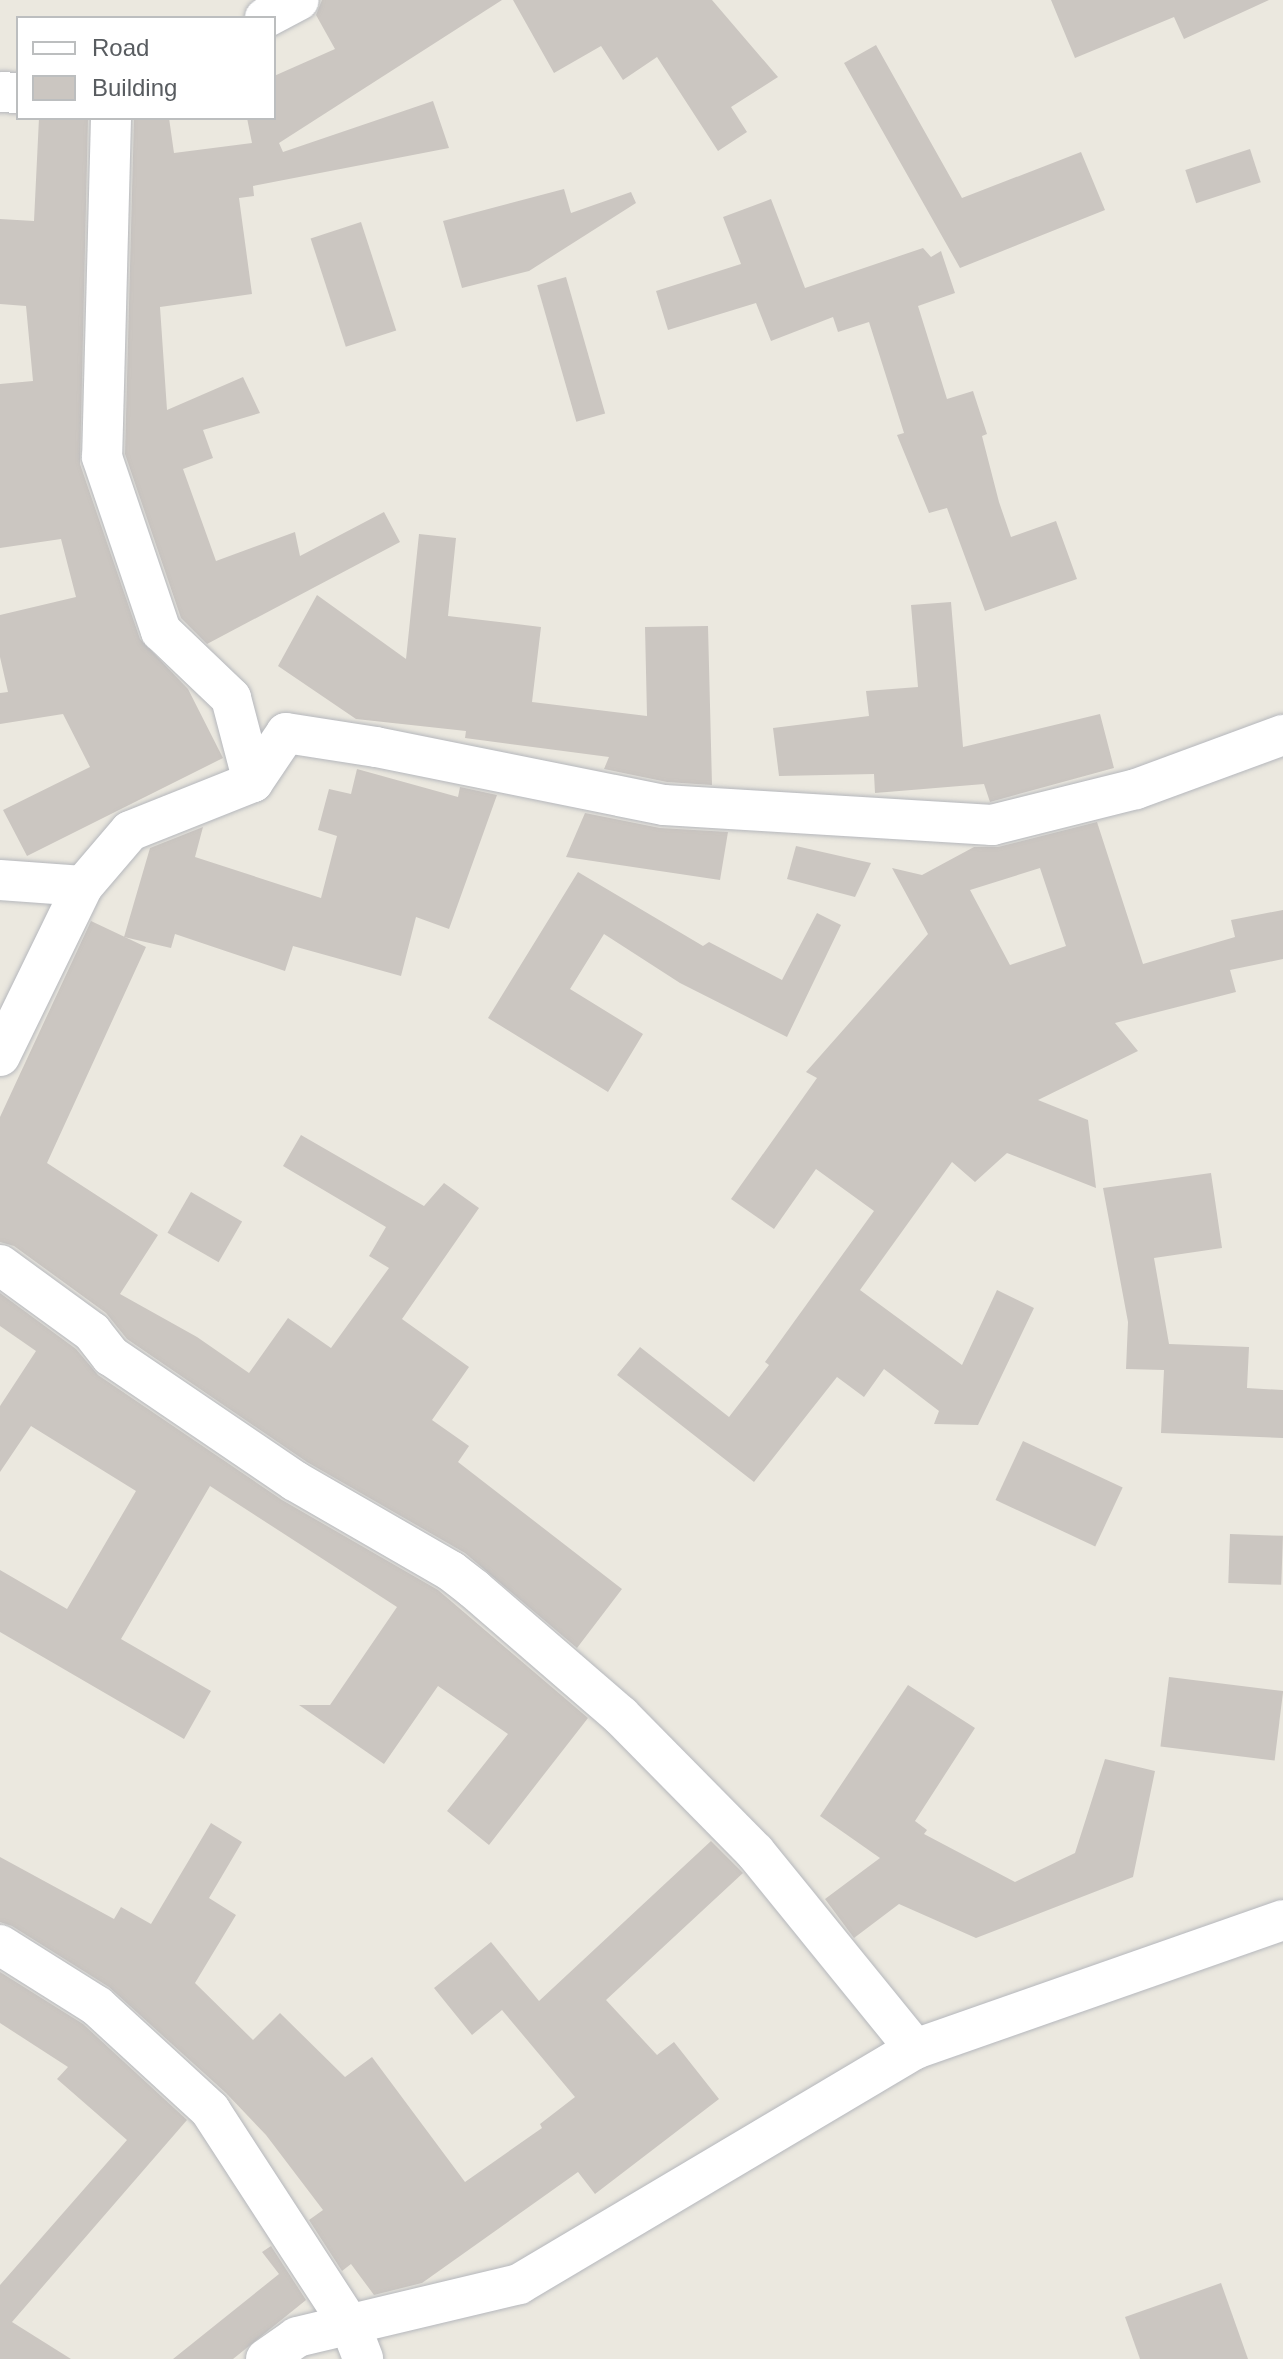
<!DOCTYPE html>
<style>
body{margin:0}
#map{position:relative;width:1283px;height:2359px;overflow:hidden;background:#ebe8df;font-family:Helvetica,sans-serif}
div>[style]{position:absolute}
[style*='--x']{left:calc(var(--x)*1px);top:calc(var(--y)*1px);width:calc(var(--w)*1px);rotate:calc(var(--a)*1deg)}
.building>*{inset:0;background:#cbc6c1;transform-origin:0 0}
.roads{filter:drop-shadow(0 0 2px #b5b7bc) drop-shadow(0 0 2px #b5b7bc)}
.street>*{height:40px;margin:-20px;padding:0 20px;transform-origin:20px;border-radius:20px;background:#fff}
span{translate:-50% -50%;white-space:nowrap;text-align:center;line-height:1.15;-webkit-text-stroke:8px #fff;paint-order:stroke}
.legend{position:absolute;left:16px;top:16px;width:260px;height:104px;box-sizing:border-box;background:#fff;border:2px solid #bcbebf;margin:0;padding:10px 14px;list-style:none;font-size:24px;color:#585c60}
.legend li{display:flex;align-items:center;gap:16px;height:40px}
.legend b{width:40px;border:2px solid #bcbebf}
</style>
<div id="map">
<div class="building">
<i style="clip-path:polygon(322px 0,502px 0,279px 143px,283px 152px,433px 101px,449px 148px,253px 186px,254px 196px,239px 198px,252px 294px,160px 307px,167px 410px,243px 377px,260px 413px,203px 430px,213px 458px,183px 469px,216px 561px,295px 532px,300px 556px,384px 512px,400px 542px,207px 644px,181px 618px,125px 454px,134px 118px,169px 118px,174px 153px,252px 143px,247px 118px,274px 118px,274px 76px,335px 49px,316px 15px)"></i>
<i style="clip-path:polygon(513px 0,712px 0,778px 77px,731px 107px,747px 132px,718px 151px,657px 57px,623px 80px,601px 46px,554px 73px)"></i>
<i style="clip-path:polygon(1051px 0,1269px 0,1184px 39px,1174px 17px,1075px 58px)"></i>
<i style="clip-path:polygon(876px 45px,962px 198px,1081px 152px,1105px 210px,960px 268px,844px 63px)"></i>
<i style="clip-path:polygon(39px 118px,88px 118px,80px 464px,140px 639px,188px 689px,223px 758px,27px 856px,3px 810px,90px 767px,63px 714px,0 724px,0 693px,8px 692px,0 657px,0 615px,76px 597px,61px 539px,0 548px,0 384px,33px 381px,26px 306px,0 304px,0 219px,34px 221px)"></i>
<i style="left:1250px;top:149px;width:35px;height:68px;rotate:72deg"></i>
<i style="clip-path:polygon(564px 189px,571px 213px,631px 192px,636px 203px,529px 271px,462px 288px,443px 221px)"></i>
<i style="clip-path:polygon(771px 199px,805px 288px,923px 248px,931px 257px,941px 251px,955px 293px,918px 306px,947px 399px,973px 391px,987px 434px,982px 436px,999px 502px,1011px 537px,1056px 521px,1077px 579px,985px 611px,947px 508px,929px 513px,897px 435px,904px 433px,869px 322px,838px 332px,833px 317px,771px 341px,756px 303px,668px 330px,656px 291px,741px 264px,723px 217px)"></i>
<i style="left:361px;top:222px;width:114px;height:53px;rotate:72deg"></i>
<i style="left:566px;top:277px;width:142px;height:30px;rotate:74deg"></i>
<i style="clip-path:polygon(419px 534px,456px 538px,448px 616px,541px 627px,532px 702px,647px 716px,645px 627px,708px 626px,712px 785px,667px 782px,604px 769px,609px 757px,465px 738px,466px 731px,356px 719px,278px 666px,317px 595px,406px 659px)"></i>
<i style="clip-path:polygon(951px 602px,963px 747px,1100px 714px,1114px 768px,990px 802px,984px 784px,875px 793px,874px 774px,779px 776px,773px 728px,869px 716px,866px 691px,918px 687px,911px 605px)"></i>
<i style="clip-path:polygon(357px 769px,458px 797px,460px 787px,497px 795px,449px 929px,416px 917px,401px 976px,293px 946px,285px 971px,175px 934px,171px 948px,124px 937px,150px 848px,203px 827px,195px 857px,321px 898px,337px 836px,318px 830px,329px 789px,351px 794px)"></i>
<i style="clip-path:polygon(585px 813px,660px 828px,728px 832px,720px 880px,566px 857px)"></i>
<i style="clip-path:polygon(evenodd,1097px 822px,1143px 964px,1235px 937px,1231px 920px,1283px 910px,1283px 959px,1230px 970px,1236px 992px,1115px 1023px,1138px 1051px,1038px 1100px,1088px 1120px,1096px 1188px,1007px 1153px,975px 1182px,952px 1162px,860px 1290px,962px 1365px,997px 1290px,1034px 1308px,978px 1425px,934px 1424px,939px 1411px,884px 1369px,864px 1397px,837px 1377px,754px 1482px,617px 1375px,640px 1347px,729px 1417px,769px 1365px,765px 1362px,874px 1211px,816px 1169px,774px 1229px,731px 1199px,817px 1078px,806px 1072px,928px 934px,892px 868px,922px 875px,974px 847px,998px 847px,1097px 822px,1040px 868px,1066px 946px,1010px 965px,970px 890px,1040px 868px)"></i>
<i style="clip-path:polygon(796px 846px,871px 863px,855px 897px,787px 879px)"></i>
<i style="clip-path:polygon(578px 872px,703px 946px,709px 942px,782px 980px,817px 913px,841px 925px,787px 1037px,680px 983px,604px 934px,570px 989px,643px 1034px,608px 1092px,488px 1018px)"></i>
<i style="clip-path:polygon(91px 921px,146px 947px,47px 1163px,158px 1235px,120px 1294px,197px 1337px,249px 1373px,288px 1318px,331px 1348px,389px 1268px,369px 1256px,386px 1227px,283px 1166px,301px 1135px,424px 1206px,444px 1183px,479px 1208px,402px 1319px,469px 1367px,432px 1420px,469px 1446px,458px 1462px,622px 1589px,577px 1648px,465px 1553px,307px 1462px,127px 1339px,106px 1313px,14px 1246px,0 1242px,0 1117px)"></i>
<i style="clip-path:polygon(1211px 1173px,1222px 1248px,1154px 1258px,1169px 1344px,1249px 1347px,1247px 1388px,1283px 1390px,1283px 1438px,1161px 1433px,1164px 1370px,1126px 1369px,1128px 1322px,1103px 1188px)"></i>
<i style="left:191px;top:1192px;width:59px;height:47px;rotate:30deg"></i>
<i style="clip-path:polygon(0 1293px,76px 1349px,98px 1375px,282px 1500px,438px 1590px,588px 1718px,489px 1845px,447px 1811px,508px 1734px,438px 1686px,384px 1764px,299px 1705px,330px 1705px,397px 1607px,210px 1486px,121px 1639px,211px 1691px,184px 1739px,0 1632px,0 1570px,67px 1609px,136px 1491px,31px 1426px,0 1472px,0 1406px,36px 1351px,0 1326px)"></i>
<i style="left:1023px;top:1441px;width:110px;height:65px;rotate:25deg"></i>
<i style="left:1230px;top:1534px;width:53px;height:49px;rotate:2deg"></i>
<i style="left:1169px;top:1677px;width:115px;height:70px;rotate:7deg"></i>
<i style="clip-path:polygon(908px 1685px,975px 1728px,915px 1821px,927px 1830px,924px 1834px,1015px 1882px,1075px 1853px,1105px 1759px,1155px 1771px,1133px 1877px,976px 1938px,899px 1904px,854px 1938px,825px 1899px,880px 1858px,820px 1816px)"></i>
<i style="clip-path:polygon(211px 1823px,242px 1842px,209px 1898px,236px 1915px,195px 1983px,253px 2040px,280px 2013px,345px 2077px,372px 2057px,465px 2182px,542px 2128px,540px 2124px,575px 2097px,502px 2010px,472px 2035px,434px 1988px,491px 1942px,539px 2001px,711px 1841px,743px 1873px,606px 2000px,657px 2055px,674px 2042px,719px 2099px,595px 2194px,578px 2172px,422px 2283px,374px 2295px,351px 2264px,342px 2271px,309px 2220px,323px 2210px,266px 2135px,226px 2093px,109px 1987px,12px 1926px,0 1922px,0 1857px,114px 1919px,121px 1907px,151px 1924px)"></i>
<i style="clip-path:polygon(0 1972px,83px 2024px,187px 2120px,12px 2322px,71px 2359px,0 2359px,0 2285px,127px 2140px,57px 2079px,68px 2067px,0 2023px)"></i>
<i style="clip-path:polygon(271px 2246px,306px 2300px,233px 2359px,173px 2359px,279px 2274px,262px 2252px)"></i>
<i style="clip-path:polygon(1221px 2283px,1248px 2359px,1140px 2359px,1125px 2317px)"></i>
</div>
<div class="roads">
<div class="street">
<i style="--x:265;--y:18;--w:38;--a:-28"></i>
<i style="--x:0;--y:92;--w:18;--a:3"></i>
<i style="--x:111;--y:118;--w:339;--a:91.5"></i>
<i style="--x:102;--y:457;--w:184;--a:71.3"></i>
<i style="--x:161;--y:631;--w:97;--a:43.7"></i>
<i style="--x:231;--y:698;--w:87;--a:75.3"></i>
<i style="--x:0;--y:880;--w:83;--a:4.1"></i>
<i style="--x:0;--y:1056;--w:189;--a:-64"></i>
<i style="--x:83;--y:886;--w:72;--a:-49.5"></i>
<i style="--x:130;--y:831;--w:132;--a:-21.7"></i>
<i style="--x:253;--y:782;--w:59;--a:-56"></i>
<i style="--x:286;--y:733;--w:91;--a:8.8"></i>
<i style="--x:376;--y:747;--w:294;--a:11.4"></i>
<i style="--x:664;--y:805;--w:329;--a:3.5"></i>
<i style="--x:992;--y:825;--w:148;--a:-14"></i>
<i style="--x:1136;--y:789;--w:157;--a:-20.2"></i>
<i style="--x:0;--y:1265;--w:114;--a:36.1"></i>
<i style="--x:92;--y:1332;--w:31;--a:52"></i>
<i style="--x:111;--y:1356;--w:222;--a:34.2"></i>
<i style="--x:295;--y:1481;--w:180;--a:30"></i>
<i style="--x:451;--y:1571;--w:29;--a:38"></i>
<i style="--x:474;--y:1589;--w:194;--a:40.8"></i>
<i style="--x:621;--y:1716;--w:191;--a:45.4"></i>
<i style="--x:755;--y:1852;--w:254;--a:50.9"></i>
<i style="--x:0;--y:1945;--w:115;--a:32.2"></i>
<i style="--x:97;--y:2006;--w:154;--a:42.6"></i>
<i style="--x:210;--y:2110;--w:259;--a:57"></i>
<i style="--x:351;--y:2327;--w:34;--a:69"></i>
<i style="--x:266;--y:2359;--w:38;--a:-35"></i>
<i style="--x:297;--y:2337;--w:228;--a:-13.4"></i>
<i style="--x:519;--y:2284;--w:460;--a:-30.7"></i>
<i style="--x:915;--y:2049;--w:390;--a:-19.3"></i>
</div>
</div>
<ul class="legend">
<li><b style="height:10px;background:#fff"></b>Road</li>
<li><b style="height:22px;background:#cbc6c1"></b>Building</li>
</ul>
</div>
